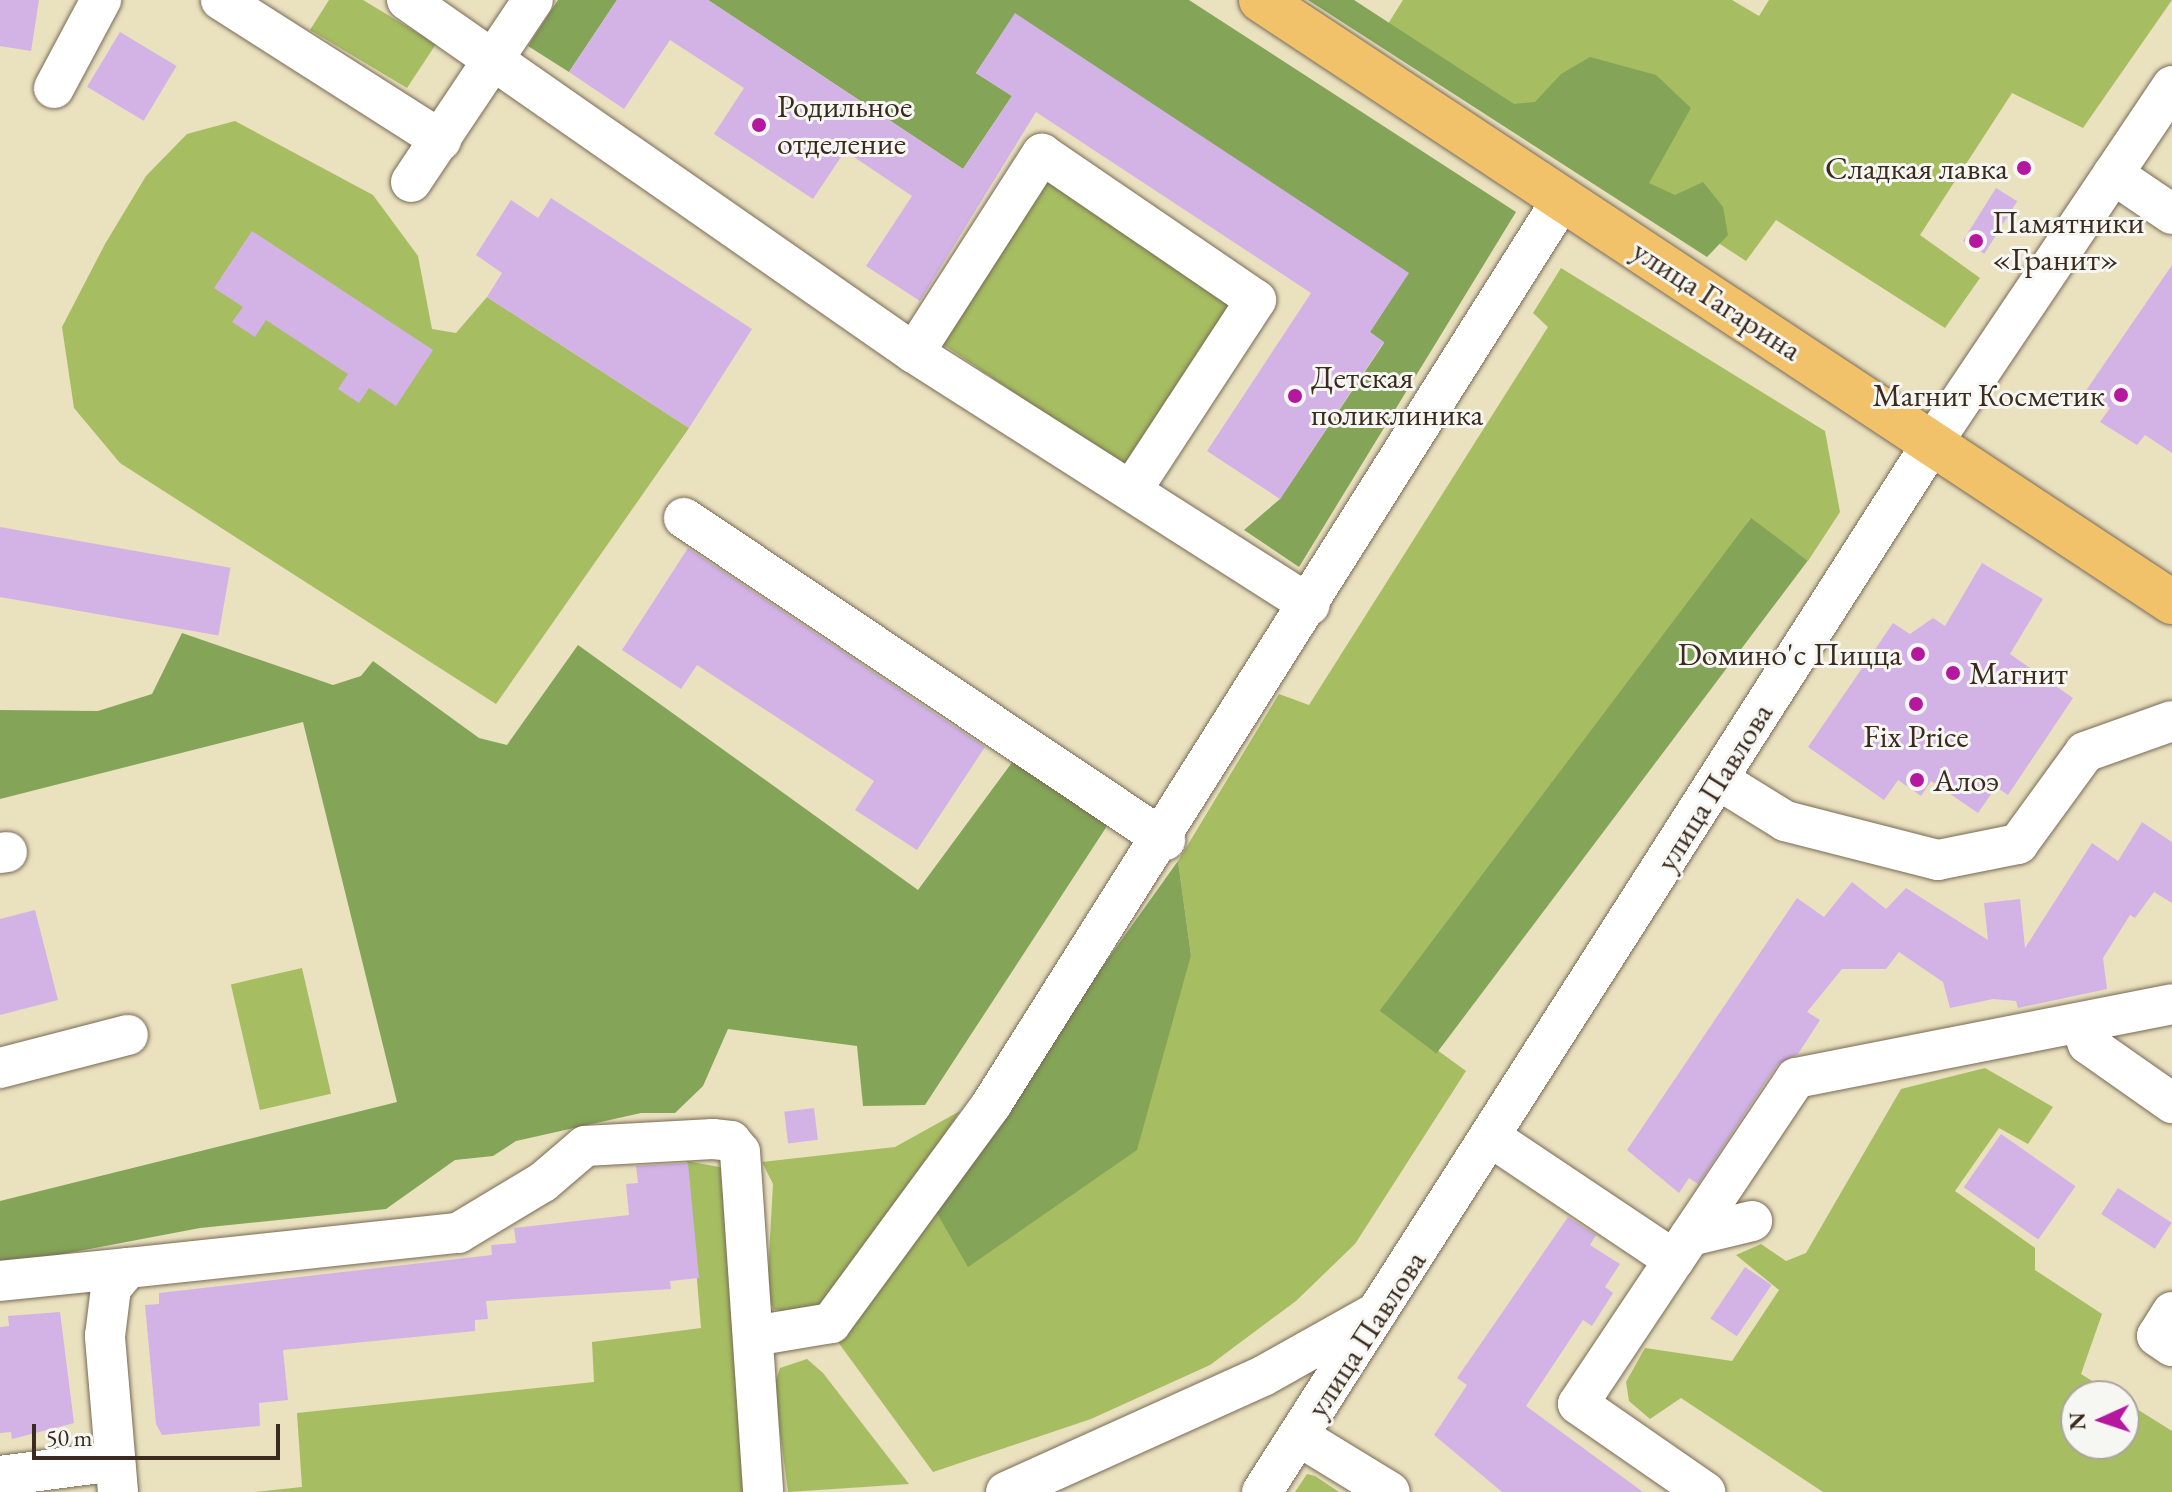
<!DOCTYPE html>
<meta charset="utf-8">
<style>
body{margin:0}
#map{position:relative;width:2172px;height:1492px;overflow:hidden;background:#eae1bf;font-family:"EB Garamond",serif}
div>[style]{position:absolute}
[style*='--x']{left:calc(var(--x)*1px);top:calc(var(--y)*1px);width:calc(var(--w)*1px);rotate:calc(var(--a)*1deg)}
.green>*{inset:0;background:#a6bd62;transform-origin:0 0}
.forest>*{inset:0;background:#84a458;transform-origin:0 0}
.building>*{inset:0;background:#d3b3e6;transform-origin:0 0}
.roads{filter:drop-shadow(0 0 2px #786a56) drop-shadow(0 0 2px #786a56)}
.minor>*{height:40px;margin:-20px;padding:0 20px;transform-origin:20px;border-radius:20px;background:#fff}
.major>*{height:44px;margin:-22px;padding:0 22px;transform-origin:22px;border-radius:22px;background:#f2c26a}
.dots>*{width:22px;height:22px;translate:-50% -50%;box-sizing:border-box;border:4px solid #f6f6f2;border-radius:50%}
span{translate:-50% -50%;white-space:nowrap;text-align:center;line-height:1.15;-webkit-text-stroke:6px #f6f6f2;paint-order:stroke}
.poi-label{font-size:32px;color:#3b2a1e}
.left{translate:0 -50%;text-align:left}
.right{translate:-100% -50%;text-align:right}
.street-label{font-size:32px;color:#3b2a1e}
.north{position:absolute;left:2060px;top:1380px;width:80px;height:80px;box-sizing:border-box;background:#f6f6f2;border:2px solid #aba49d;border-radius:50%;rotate:267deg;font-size:22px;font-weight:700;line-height:32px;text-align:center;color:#3b2a1e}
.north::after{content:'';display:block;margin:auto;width:28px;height:36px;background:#b5179e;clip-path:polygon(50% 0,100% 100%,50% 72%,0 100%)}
.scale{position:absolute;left:32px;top:1424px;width:248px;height:36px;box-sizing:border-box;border:4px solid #3b2a1e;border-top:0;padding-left:10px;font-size:24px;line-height:28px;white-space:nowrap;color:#3b2a1e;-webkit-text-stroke:6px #f6f6f2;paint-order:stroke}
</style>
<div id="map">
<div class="green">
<i style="clip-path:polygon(329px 0,363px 0,436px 44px,407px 88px,310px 30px)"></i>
<i style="clip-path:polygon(1403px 0,1732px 0,1759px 16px,1769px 0,2172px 0,2083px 128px,2012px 93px,1920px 235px,1980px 278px,1945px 328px,1776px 220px,1746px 261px,1386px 27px)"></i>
<i style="clip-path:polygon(235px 121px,373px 195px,418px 256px,432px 329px,456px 333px,487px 297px,689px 428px,496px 704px,120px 463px,74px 408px,62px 327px,105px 244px,146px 176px,187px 134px)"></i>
<i style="left:1050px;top:179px;width:221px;height:197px;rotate:34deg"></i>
<i style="clip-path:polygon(1561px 268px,1825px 431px,1840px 512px,1808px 561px,1750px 519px,1411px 1031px,1466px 1071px,1355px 1244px,1296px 1301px,1210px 1365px,1091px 1419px,933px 1472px,835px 1338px,932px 1205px,969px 1266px,1191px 955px,1178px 861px,1279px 694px,1309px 705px,1548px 327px,1533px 313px)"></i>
<i style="left:302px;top:968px;width:129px;height:73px;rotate:77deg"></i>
<i style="clip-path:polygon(1985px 1068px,2053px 1107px,2028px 1144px,1999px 1128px,1955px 1191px,2035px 1248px,2035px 1270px,2102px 1314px,2081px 1374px,2116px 1396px,2076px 1396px,2076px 1444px,2124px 1444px,2124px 1401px,2172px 1431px,2172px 1492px,1823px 1492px,1681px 1398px,1650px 1419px,1629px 1401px,1626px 1382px,1645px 1348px,1732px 1361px,1779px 1290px,1736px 1255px,1761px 1244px,1786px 1261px,1806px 1253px,1901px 1089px)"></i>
<i style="clip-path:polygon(960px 1111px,831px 1302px,791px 1314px,773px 1309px,767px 1292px,773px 1184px,762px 1162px,895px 1147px)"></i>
<i style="clip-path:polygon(687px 1161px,730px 1169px,747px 1492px,255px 1492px,302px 1487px,297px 1413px,594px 1382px,592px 1342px,701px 1328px)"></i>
<i style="clip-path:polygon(807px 1359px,823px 1373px,909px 1484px,788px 1492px,774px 1386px,780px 1368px)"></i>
<i style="clip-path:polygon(1307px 1474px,1315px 1476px,1339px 1492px,1295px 1492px)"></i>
</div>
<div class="forest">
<i style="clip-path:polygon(558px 0,617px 0,569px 72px,528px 46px)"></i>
<i style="clip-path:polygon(708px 0,1189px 0,1516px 212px,1299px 567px,1244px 530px,1280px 499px,1384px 343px,1370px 332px,1408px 273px,1015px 14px,976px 73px,1012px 96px,963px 169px)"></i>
<i style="clip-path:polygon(1308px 0,1354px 0,1514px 104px,1535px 102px,1561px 74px,1590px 57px,1656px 75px,1691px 108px,1649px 183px,1675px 195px,1703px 182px,1723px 207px,1728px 235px,1707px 257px)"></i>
<i style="left:1751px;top:518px;width:71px;height:617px;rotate:37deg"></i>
<i style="clip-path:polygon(182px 633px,333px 685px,361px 676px,373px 661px,479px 738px,507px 745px,578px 645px,918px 890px,1019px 753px,1107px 826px,925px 1105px,863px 1106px,857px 1046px,728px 1029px,703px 1086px,675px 1113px,641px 1113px,516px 1141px,493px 1156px,455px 1160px,386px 1209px,200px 1228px,0 1266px,0 1201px,397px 1102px,303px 722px,0 799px,0 710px,98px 711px,152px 694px)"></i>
<i style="clip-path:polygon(1178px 861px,1191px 955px,1137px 1150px,968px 1267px,932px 1205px)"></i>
</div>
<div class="building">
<i style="clip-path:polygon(0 0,39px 0,31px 51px,0 46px)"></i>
<i style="clip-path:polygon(617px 0,708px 0,963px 169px,1012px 96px,976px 73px,1015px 13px,1409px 273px,1370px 332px,1384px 342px,1280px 499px,1207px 451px,1311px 293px,1036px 112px,920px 301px,866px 266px,912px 196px,845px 151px,813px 199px,714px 134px,744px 88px,670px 40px,624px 109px,569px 72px)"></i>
<i style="left:120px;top:32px;width:66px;height:64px;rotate:31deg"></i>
<i style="left:1996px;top:188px;width:25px;height:62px;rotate:32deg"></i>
<i style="clip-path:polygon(551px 198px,752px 329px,689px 428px,487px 297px,502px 273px,476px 255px,511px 200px,538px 218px)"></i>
<i style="clip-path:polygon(252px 231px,433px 350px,396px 406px,369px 388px,359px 403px,338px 389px,348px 374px,266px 320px,255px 337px,232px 322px,243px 307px,214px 288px)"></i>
<i style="clip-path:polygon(2172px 265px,2172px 453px,2145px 435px,2137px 445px,2100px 422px,2110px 408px,2085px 392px)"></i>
<i style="left:0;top:527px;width:234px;height:69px;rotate:10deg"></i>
<i style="clip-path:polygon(688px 548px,985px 747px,917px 850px,855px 810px,874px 781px,697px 665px,681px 689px,622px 650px)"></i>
<i style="clip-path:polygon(1982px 563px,2043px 599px,2010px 654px,2073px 698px,2008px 795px,1996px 787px,1978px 813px,1931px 781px,1921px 796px,1898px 780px,1884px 800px,1808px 747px,1893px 623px,1910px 634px,1933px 618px,1945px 626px)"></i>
<i style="clip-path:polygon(2142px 822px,2172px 842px,2172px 903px,2154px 892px,2135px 918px,2130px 915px,2103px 958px,2107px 989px,2018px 1008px,2016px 1001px,1993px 999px,1950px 1008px,1943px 982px,1899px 952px,1886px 969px,1842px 969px,1807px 1012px,1820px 1020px,1798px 1054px,1777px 1065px,1698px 1184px,1689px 1178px,1679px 1193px,1627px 1150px,1797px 898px,1824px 917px,1852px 882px,1886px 909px,1906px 888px,1988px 940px,1984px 903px,2020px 899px,2025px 948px,2092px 843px,2118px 861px)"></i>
<i style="clip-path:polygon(35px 910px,58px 1000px,0 1015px,0 919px)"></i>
<i style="left:814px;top:1108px;width:32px;height:30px;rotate:83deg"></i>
<i style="left:2001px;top:1134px;width:91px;height:65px;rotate:35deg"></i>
<i style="clip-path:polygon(688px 1163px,699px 1278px,670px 1281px,671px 1289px,486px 1301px,488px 1319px,475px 1320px,475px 1331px,283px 1350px,288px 1400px,259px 1403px,260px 1426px,162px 1435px,156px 1424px,145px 1305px,159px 1304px,159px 1293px,492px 1255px,491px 1245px,516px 1243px,514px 1228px,629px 1215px,626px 1184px,638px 1183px,636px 1166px)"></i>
<i style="left:2118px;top:1188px;width:64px;height:31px;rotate:33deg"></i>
<i style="clip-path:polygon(1568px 1217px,1596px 1235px,1590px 1245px,1620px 1264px,1605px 1287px,1613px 1293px,1592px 1326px,1583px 1320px,1526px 1406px,1643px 1492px,1502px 1492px,1434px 1435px,1467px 1385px,1457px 1378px)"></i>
<i style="left:1745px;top:1267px;width:32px;height:62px;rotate:34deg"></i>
<i style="clip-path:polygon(60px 1312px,74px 1423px,12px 1439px,11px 1432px,0 1433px,0 1327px,9px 1326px,8px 1316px)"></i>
</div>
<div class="roads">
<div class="minor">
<i style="--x:221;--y:0;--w:261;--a:32.5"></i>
<i style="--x:407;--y:0;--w:618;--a:34.85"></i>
<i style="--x:914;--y:353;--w:469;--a:32.5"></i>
<i style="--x:54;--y:88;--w:100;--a:-61.9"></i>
<i style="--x:2113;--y:174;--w:71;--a:34.1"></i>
<i style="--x:411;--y:182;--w:219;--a:-56.2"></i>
<i style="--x:914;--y:353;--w:237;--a:-57.3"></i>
<i style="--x:1042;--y:154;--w:259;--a:34.3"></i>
<i style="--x:1256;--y:300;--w:228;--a:123.2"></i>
<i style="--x:684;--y:518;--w:579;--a:33.8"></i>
<i style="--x:1719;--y:780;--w:78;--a:31.8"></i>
<i style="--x:1785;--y:821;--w:158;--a:14.3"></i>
<i style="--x:1938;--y:860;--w:82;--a:-11.3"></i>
<i style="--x:2018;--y:844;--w:114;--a:-53.9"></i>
<i style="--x:2085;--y:752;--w:92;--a:-19.6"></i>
<i style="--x:0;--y:853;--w:7;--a:-8"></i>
<i style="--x:2081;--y:1025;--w:20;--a:70"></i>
<i style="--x:2088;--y:1044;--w:103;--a:35.1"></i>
<i style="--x:0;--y:1068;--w:132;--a:-14.5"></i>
<i style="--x:1492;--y:1138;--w:219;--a:33.8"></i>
<i style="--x:1674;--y:1260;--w:219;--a:-56.2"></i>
<i style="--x:1796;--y:1078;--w:383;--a:-11.1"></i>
<i style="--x:1690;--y:1236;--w:64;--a:-13.6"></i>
<i style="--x:1674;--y:1260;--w:173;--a:123.7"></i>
<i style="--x:1578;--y:1404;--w:155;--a:34.7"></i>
<i style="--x:0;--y:1281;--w:129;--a:-5.8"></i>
<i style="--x:2172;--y:1312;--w:28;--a:122"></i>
<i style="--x:2157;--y:1336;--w:18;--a:34"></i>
<i style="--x:754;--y:1336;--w:78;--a:-9.6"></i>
<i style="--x:831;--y:1323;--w:270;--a:-53.7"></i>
<i style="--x:991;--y:1105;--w:1072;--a:-57.76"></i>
<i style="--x:1300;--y:1437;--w:105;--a:31.4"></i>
<i style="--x:0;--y:1476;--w:116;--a:-7.4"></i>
<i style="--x:118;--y:1492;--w:157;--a:-94.8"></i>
<i style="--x:105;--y:1336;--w:48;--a:-82.9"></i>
<i style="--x:111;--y:1288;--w:26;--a:-50"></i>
<i style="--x:128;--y:1268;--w:332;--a:-6.1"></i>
<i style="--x:458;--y:1233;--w:99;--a:-31"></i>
<i style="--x:543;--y:1182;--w:55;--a:-40.6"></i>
<i style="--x:585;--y:1146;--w:128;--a:-3.1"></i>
<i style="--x:713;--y:1139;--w:18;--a:6"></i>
<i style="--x:731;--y:1141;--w:14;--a:51"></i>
<i style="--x:740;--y:1152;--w:341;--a:86.1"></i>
<i style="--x:1006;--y:1492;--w:282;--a:-24.3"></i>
<i style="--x:1263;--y:1376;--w:131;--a:-29.3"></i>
<i style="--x:1262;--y:1492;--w:1246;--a:-57.42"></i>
<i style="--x:1933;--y:442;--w:429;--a:-56.1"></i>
</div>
<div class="major">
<i style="--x:1261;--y:0;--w:1092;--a:33.46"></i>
</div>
</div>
<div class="dots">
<i style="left:759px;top:125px;background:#b5179e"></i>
<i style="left:2024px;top:168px;background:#b5179e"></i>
<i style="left:1976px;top:241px;background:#b5179e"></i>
<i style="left:2121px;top:395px;background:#b5179e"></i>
<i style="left:1295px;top:396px;background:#b5179e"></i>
<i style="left:1918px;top:654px;background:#b5179e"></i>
<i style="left:1953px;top:673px;background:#b5179e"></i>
<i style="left:1916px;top:704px;background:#b5179e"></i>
<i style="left:1917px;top:780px;background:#b5179e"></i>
</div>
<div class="poi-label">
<span class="left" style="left:777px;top:125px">Родильное<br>отделение</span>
<span class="right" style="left:2008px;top:168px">Сладкая лавка</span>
<span class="left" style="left:1992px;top:241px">Памятники<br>«Гранит»</span>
<span class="left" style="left:1311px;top:396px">Детская<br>поликлиника</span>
<span class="right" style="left:2105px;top:395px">Магнит Косметик</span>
<span class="right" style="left:1902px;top:654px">Doмино'с Пицца</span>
<span class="left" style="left:1969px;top:673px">Магнит</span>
<span style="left:1916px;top:736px">Fix Price</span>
<span class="left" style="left:1933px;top:780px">Алоэ</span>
</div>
<div class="street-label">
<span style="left:1717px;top:300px;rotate:33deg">улица Гагарина</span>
<span style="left:1714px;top:787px;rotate:-58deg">улица Павлова</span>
<span style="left:1366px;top:1334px;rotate:-57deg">улица Павлова</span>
</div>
<div class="north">N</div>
<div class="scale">50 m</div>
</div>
